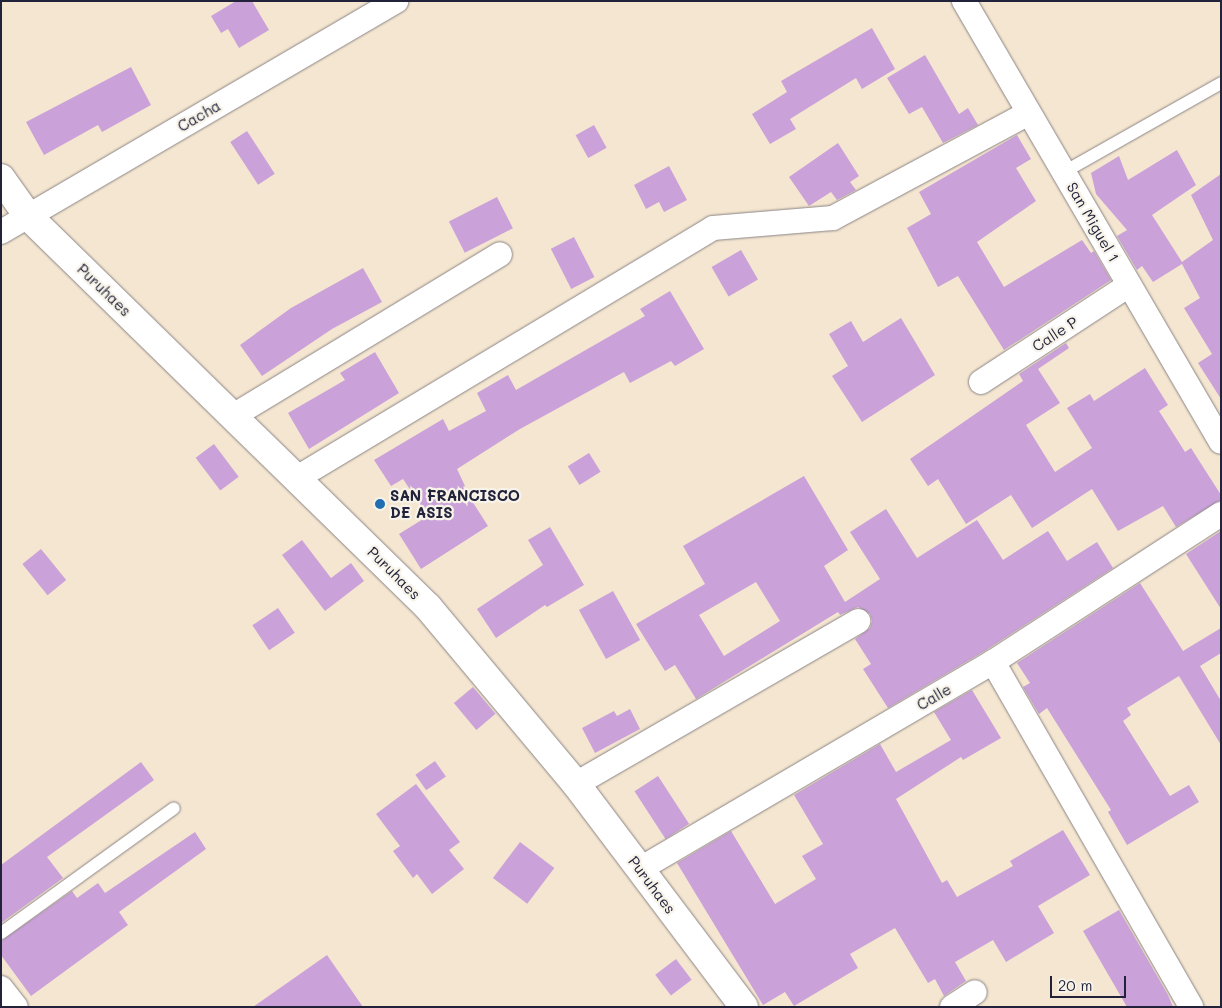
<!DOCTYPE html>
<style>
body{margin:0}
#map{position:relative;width:1222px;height:1008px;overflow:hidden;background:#f4e6d0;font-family:Mali,sans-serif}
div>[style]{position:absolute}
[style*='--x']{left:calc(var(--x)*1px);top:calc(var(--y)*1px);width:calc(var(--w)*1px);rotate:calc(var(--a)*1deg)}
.building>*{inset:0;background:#caa2d9;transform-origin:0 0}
.roads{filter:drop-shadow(0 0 1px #8b8486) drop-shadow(0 0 1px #8b8486)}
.service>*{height:12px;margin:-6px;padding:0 6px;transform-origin:6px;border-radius:6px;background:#fff}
.minor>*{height:24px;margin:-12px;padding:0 12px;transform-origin:12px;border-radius:12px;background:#fff}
.tertiary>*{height:28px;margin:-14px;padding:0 14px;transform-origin:14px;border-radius:14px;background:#fff}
.dots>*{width:14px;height:14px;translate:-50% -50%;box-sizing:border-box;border:2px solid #f7f3e8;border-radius:50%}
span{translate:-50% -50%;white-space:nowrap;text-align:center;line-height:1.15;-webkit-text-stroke:4.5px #f7f3e8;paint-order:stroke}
.street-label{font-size:15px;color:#22223b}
.poi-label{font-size:15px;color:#22223b;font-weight:700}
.left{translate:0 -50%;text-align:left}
.frame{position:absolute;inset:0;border:2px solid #22223b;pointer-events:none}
.scale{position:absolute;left:1050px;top:976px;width:76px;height:22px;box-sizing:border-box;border:2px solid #22223b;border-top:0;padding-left:6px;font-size:15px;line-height:18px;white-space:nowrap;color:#22223b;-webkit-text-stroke:4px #f7f3e8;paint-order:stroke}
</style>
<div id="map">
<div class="building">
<i style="clip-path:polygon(236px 1px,252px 1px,269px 30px,239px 48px,228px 29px,221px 33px,211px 16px)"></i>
<i style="clip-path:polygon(872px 28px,895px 69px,862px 89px,856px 78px,790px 119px,796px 129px,770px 144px,752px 114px,787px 92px,781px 81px)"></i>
<i style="clip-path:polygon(925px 55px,959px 114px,968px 108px,978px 125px,943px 143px,922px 107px,909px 114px,887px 78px)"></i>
<i style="clip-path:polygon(131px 67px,151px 105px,102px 132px,98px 125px,44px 155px,26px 122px)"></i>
<i style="left:594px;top:125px;width:26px;height:21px;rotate:61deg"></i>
<i style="left:247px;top:131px;width:51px;height:20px;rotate:57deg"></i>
<i style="clip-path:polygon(1017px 135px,1031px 159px,1016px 168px,1036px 201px,977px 242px,1004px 287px,1082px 240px,1091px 253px,1094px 251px,1111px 280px,1004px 350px,958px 276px,938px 287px,907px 228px,931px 214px,919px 192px)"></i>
<i style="clip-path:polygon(838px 143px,859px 176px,850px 182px,856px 190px,837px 200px,831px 192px,809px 206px,789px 177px)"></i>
<i style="clip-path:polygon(1177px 150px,1196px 185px,1152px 215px,1182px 262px,1213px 240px,1191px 195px,1221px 174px,1221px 399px,1198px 363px,1212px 354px,1184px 308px,1200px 298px,1182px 264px,1153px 282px,1142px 266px,1137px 270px,1117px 236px,1127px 230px,1096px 194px,1091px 173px,1119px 156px,1128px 180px)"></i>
<i style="clip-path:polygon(669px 166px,687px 200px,664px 212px,659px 202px,646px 209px,634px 185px)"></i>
<i style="left:497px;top:197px;width:35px;height:54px;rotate:63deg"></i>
<i style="left:574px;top:237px;width:45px;height:26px;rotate:63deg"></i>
<i style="left:741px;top:250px;width:34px;height:34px;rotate:60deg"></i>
<i style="clip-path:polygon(363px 268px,382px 302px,332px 329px,262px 376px,240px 345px,291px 308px)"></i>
<i style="clip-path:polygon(670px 291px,704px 349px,675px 366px,671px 361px,630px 383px,624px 372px,520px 429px,457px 469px,465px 486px,463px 487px,488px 526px,421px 569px,399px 534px,428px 516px,403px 479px,391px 486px,374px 460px,443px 419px,449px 431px,486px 411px,477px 393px,508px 375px,516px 390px,645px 316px,640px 309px)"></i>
<i style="clip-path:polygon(901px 318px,935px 375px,862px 422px,832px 376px,848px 366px,829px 334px,851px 321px,863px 342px)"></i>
<i style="clip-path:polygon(1066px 343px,1069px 348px,1038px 369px,1060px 403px,1026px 425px,1055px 472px,1092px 448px,1067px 408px,1090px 394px,1094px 401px,1145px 368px,1168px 405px,1159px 411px,1185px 452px,1191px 448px,1221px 495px,1221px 500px,1176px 527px,1163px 506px,1118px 531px,1092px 489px,1032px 528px,1011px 495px,966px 524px,938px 479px,928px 486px,910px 459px,1023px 381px,1019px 374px)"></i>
<i style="clip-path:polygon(375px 352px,399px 393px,309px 449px,288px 413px,345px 380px,340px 373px)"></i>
<i style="left:214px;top:444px;width:41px;height:23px;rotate:53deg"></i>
<i style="left:589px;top:453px;width:22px;height:25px;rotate:58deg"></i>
<i style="clip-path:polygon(evenodd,804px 476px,848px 550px,824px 566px,845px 602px,880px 579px,850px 532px,886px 509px,917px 558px,977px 520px,1003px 560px,1048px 531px,1067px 561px,1097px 542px,1113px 568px,983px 652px,888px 708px,863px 669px,871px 664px,855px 639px,870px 628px,872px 621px,870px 614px,858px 607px,840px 615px,838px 612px,696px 699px,675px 665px,665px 671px,636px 624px,705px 584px,683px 546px,804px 476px,756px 582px,780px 621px,724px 656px,699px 615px,756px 582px)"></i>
<i style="clip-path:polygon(550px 527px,584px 585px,547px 607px,545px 605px,496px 638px,477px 609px,543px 565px,528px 540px)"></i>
<i style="clip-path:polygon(1221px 531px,1221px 609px,1186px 554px)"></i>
<i style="clip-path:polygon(302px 540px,331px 578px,351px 563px,364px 581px,325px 611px,282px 555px)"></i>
<i style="left:41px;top:549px;width:40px;height:24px;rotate:51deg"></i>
<i style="clip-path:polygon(1140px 583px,1183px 651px,1221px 628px,1221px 653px,1200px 666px,1221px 701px,1221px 745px,1179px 676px,1127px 708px,1131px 715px,1123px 721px,1170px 796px,1189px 785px,1199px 802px,1127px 845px,1108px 812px,1111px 810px,1047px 708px,1039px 714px,1023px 687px,1030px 683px,1017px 663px)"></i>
<i style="left:613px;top:591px;width:56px;height:39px;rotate:61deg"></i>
<i style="left:278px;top:608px;width:30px;height:31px;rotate:56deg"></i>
<i style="left:473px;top:687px;width:35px;height:25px;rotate:50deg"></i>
<i style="clip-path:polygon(972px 690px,1001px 738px,963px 760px,961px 757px,896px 799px,942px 883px,947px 880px,957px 897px,1013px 866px,1010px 861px,1063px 830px,1090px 875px,1038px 906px,1054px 933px,1006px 962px,993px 940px,955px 962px,966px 981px,944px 996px,935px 979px,928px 983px,895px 928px,850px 954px,858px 968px,794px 1006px,785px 992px,763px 1005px,677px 863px,731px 831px,775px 904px,816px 879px,802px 856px,823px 844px,794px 795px,880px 744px,896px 772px,951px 740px,934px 712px)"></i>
<i style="clip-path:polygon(630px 709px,640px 729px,595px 753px,582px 728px,614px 711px,617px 716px)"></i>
<i style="left:435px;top:761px;width:19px;height:24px;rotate:55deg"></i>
<i style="clip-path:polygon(141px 762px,154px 780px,47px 857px,63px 878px,1px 923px,1px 865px)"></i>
<i style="left:658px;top:776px;width:57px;height:28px;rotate:57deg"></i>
<i style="clip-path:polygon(416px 784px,460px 842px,449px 850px,464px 869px,432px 894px,417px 874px,413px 878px,393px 851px,400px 846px,376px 814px)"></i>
<i style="clip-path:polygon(195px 832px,206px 849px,119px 912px,128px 925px,31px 996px,1px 955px,1px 941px,72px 891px,77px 898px,98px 883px,105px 893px)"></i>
<i style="left:520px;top:842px;width:43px;height:45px;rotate:37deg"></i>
<i style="clip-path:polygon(1119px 910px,1168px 995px,1173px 1007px,1127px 1007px,1083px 931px)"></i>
<i style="clip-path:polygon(327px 955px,363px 1007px,253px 1007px)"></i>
<i style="left:676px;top:959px;width:26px;height:26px;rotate:53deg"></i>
</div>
<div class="roads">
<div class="service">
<i style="--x:1064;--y:172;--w:180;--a:-29.5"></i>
<i style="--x:1;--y:933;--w:213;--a:-35.8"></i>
</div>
<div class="minor">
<i style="--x:964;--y:1;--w:510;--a:59.77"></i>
<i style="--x:1;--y:232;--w:458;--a:-30.3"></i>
<i style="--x:981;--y:382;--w:177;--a:-33.2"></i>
<i style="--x:233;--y:416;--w:312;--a:-31.2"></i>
<i style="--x:297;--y:478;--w:485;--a:-31"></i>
<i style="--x:713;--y:228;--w:120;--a:-4.8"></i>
<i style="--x:833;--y:218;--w:222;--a:-28.2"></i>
<i style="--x:993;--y:662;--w:398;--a:60.1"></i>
<i style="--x:576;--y:784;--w:326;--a:-30"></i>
<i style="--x:640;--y:869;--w:409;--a:-30.4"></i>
<i style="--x:993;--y:662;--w:272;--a:-33"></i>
<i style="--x:1;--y:988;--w:24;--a:52"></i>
<i style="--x:952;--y:1007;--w:27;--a:-33"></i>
</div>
<div class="tertiary">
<i style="--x:1;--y:178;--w:47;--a:54.6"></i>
<i style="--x:28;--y:216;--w:559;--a:44.35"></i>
<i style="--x:428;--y:607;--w:231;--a:50.1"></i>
<i style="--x:576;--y:784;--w:279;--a:53"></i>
</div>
</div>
<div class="dots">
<i style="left:380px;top:504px;background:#1f6fb2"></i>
</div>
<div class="street-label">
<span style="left:199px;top:116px;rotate:-30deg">Cacha</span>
<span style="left:1093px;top:222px;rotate:60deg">San Miguel 1</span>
<span style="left:104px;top:290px;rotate:44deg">Puruhaes</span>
<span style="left:1055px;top:334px;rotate:-33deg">Calle P</span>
<span style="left:394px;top:573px;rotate:45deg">Puruhaes</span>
<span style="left:934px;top:697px;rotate:-30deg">Calle</span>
<span style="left:652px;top:885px;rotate:53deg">Puruhaes</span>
</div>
<div class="poi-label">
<span class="left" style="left:390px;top:504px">SAN FRANCISCO<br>DE ASIS</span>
</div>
<div class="frame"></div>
<div class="scale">20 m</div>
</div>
